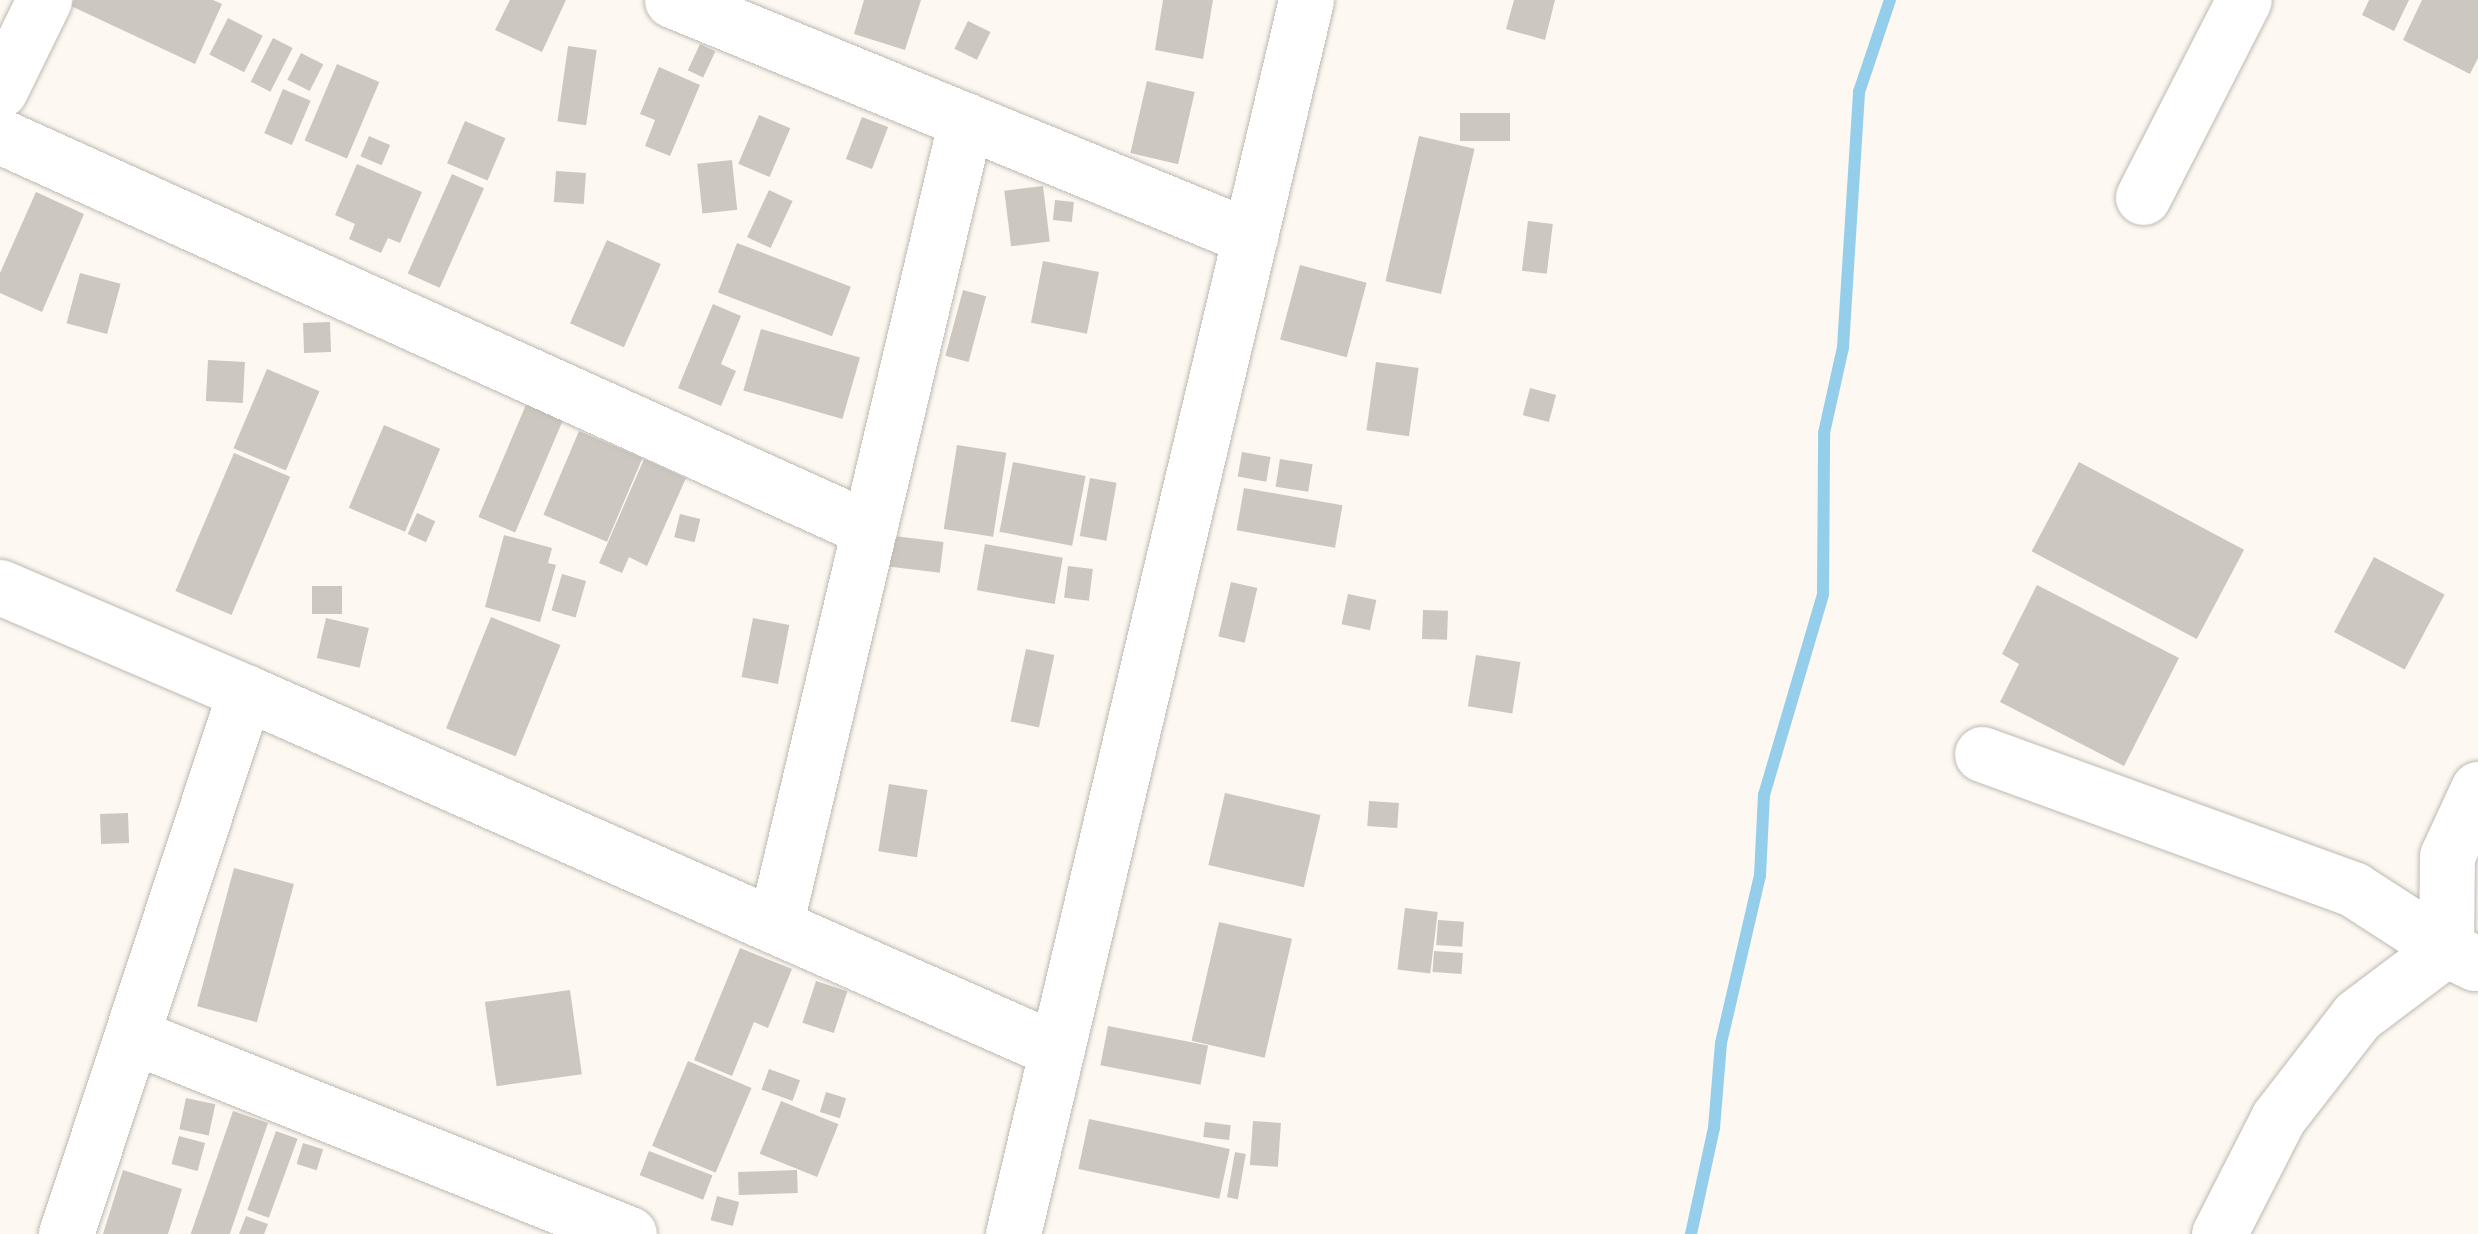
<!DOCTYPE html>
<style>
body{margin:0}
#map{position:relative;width:2478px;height:1234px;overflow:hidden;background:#fdf8f1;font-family:Roboto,sans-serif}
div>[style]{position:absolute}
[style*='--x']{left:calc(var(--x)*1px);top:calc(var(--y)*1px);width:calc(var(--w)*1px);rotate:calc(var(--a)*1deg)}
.stream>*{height:12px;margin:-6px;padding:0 6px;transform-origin:6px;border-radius:6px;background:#95ceeb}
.building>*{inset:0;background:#ccc8c1;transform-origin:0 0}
.roads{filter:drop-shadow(0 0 2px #bdb9b2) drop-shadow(0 0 2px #bdb9b2)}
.minor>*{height:55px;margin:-27.5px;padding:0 27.5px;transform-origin:27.5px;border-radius:27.5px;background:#fff}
span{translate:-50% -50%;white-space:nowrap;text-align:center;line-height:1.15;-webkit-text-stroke:9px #fff;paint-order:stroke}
</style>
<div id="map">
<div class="stream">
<i style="--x:1691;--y:1234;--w:108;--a:-77.8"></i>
<i style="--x:1714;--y:1128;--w:85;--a:-85.3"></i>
<i style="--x:1721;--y:1043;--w:171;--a:-76.9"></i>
<i style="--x:1760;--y:876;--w:81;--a:-87.2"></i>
<i style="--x:1764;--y:795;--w:209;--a:-73.6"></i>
<i style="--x:1823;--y:594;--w:161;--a:-89.6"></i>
<i style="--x:1824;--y:433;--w:88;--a:-77.5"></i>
<i style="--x:1843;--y:347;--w:256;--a:-86.4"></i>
<i style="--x:1859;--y:92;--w:97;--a:-71.4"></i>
</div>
<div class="building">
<i style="clip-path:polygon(74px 0,213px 0,222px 4px,195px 64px,71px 6px)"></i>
<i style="clip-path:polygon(510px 0,566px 0,542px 52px,495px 30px)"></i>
<i style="clip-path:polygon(864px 0,921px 0,905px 50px,854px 34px)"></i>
<i style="clip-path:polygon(1163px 0,1213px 0,1203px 59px,1155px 50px)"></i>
<i style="clip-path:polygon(1514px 0,1555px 0,1545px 40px,1506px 29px)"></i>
<i style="clip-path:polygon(2369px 0,2409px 0,2394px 31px,2362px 15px)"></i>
<i style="clip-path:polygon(2422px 0,2478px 0,2478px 58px,2470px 74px,2403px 40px)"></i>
<i style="left:228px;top:18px;width:39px;height:41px;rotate:27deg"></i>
<i style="left:968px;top:21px;width:25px;height:31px;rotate:26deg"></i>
<i style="left:273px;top:38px;width:22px;height:49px;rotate:27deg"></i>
<i style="left:700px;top:44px;width:17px;height:29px;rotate:25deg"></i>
<i style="left:568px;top:46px;width:29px;height:76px;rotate:8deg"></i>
<i style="left:301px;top:53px;width:25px;height:30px;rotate:27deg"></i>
<i style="left:337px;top:64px;width:46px;height:83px;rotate:23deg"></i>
<i style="clip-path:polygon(659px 67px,700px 85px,670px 156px,645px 146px,655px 120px,640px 114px)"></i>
<i style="left:1147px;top:81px;width:49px;height:74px;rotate:13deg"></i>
<i style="left:283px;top:89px;width:30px;height:48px;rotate:23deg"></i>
<i style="left:1510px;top:113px;width:28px;height:50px;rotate:90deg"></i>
<i style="left:759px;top:115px;width:34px;height:53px;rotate:23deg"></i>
<i style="left:862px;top:117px;width:28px;height:45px;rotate:21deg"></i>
<i style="left:465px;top:121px;width:44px;height:46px;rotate:23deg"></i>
<i style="left:369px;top:136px;width:23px;height:22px;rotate:23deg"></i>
<i style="left:1419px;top:136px;width:57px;height:149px;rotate:13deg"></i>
<i style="left:732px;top:160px;width:50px;height:35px;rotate:84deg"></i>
<i style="clip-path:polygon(357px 164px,422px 192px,400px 243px,388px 238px,381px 253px,349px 239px,355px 224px,335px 215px)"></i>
<i style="left:556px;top:171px;width:30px;height:31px;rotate:4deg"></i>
<i style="left:452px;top:174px;width:35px;height:109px;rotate:24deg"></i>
<i style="left:1043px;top:186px;width:56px;height:39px;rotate:83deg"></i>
<i style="left:769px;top:190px;width:26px;height:52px;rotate:25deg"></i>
<i style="clip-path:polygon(36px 192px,84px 214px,42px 312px,0 293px,0 273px)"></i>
<i style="left:1055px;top:200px;width:19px;height:20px;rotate:6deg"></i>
<i style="left:1528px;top:221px;width:25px;height:50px;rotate:7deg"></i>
<i style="left:607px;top:240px;width:59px;height:91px;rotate:24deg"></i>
<i style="left:737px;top:243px;width:122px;height:53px;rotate:21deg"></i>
<i style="left:1043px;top:261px;width:57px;height:63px;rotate:11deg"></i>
<i style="left:1300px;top:265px;width:69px;height:77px;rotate:15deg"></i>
<i style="left:80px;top:273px;width:42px;height:52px;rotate:15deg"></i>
<i style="left:963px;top:290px;width:24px;height:68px;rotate:15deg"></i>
<i style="clip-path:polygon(713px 304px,741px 316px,721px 364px,736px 371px,721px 406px,678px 388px)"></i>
<i style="left:330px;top:322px;width:30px;height:27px;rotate:88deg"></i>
<i style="left:761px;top:329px;width:103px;height:64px;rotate:16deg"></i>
<i style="left:208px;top:360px;width:37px;height:41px;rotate:3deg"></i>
<i style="left:1376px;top:362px;width:43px;height:69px;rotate:8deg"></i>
<i style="left:267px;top:369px;width:57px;height:86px;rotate:23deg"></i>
<i style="left:1530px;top:388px;width:27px;height:28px;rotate:15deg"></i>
<i style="left:528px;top:400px;width:40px;height:127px;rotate:23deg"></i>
<i style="left:384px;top:425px;width:61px;height:90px;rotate:23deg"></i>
<i style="left:579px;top:431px;width:69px;height:91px;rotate:23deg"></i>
<i style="left:957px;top:445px;width:50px;height:85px;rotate:9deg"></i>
<i style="left:1242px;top:452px;width:29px;height:25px;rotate:10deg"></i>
<i style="left:234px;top:453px;width:61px;height:150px;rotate:23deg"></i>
<i style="clip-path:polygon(644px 459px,686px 478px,647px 566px,629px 557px,622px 573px,599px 563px)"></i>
<i style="left:1280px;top:459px;width:33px;height:28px;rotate:9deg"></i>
<i style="left:1013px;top:462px;width:74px;height:71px;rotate:11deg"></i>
<i style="left:2079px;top:462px;width:187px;height:101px;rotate:28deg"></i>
<i style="left:1090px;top:478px;width:27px;height:59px;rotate:10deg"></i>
<i style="left:1244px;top:488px;width:100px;height:43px;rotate:10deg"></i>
<i style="left:417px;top:513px;width:20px;height:23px;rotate:24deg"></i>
<i style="left:680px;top:514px;width:21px;height:24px;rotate:14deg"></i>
<i style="clip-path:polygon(504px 535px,552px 548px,548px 563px,556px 565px,540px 622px,485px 607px)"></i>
<i style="left:886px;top:535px;width:58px;height:31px;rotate:7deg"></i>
<i style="left:985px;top:544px;width:79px;height:47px;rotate:10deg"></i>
<i style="left:2374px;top:557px;width:80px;height:85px;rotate:28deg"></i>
<i style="left:1068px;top:566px;width:25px;height:32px;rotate:7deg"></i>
<i style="left:562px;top:574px;width:25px;height:38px;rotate:16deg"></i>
<i style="left:1231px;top:582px;width:27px;height:56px;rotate:13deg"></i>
<i style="clip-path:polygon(2037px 585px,2179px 658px,2124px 766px,2000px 702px,2019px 664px,2002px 654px)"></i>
<i style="left:312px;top:586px;width:30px;height:28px"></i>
<i style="left:1348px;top:594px;width:29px;height:31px;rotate:12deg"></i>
<i style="left:1423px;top:610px;width:25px;height:29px;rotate:2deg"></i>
<i style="left:491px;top:617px;width:75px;height:120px;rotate:22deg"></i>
<i style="left:326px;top:618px;width:44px;height:41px;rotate:13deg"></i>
<i style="left:753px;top:618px;width:37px;height:60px;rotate:11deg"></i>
<i style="left:1026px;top:649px;width:29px;height:74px;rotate:12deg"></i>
<i style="left:1476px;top:655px;width:45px;height:52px;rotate:9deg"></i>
<i style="left:889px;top:784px;width:39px;height:68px;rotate:9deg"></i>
<i style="left:1225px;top:793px;width:98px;height:74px;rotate:13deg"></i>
<i style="left:1369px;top:801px;width:30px;height:25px;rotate:4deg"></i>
<i style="left:128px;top:813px;width:30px;height:28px;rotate:88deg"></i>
<i style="left:234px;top:868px;width:62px;height:143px;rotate:15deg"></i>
<i style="left:1405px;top:908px;width:33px;height:62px;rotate:7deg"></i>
<i style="left:1438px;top:920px;width:26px;height:25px;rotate:4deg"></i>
<i style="left:1219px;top:922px;width:75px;height:122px;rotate:13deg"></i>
<i style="clip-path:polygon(740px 948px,792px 969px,768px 1028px,754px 1022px,732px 1076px,694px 1060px)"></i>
<i style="left:1434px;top:951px;width:29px;height:21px;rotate:4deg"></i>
<i style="left:816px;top:981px;width:33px;height:44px;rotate:18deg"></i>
<i style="left:570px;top:990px;width:85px;height:86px;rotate:82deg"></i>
<i style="left:1108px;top:1026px;width:102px;height:40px;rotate:11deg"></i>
<i style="left:688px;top:1061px;width:69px;height:92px;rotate:23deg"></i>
<i style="left:769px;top:1069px;width:33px;height:22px;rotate:20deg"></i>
<i style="left:826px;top:1092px;width:21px;height:21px;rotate:17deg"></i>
<i style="left:186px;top:1098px;width:30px;height:32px;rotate:12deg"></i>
<i style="left:781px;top:1101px;width:62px;height:57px;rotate:22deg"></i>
<i style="left:233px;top:1111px;width:37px;height:130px;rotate:19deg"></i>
<i style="left:1089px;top:1119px;width:144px;height:51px;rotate:12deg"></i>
<i style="left:1253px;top:1121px;width:28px;height:44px;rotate:4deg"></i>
<i style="left:1205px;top:1122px;width:26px;height:15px;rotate:7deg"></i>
<i style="left:276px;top:1131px;width:23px;height:84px;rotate:20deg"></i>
<i style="left:179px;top:1136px;width:27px;height:29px;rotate:15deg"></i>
<i style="left:303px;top:1143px;width:21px;height:22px;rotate:17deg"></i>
<i style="left:649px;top:1151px;width:68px;height:26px;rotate:21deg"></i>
<i style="left:1235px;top:1152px;width:11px;height:46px;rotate:10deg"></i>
<i style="clip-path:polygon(123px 1170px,182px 1189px,168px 1234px,103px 1234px)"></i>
<i style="left:797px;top:1170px;width:23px;height:59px;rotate:88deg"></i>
<i style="left:717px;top:1196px;width:23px;height:25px;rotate:15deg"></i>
<i style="clip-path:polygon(246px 1216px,268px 1224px,264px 1234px,239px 1234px)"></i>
</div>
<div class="roads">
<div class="minor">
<i style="--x:672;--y:0;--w:625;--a:22.3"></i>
<i style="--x:0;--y:90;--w:100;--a:-63.9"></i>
<i style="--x:0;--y:136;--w:954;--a:24.33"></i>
<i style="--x:2143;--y:197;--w:221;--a:-62.9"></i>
<i style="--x:0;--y:587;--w:267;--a:23.2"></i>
<i style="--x:245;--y:692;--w:571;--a:108.28"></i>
<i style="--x:245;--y:692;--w:887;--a:23.82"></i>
<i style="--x:1982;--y:754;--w:395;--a:20"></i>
<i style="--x:2353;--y:889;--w:111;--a:32.8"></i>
<i style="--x:2446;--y:949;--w:93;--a:-89.4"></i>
<i style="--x:2447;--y:856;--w:74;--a:-65.2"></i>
<i style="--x:775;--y:926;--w:828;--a:-76.67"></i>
<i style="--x:133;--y:1036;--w:534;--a:21.76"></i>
<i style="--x:1013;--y:1234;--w:1268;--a:-76.64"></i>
<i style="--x:2219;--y:1234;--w:130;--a:-63"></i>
<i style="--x:2278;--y:1118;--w:129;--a:-52.2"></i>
<i style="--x:2357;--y:1016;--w:111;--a:-37"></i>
<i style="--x:2446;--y:949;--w:32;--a:26"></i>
</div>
</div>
</div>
